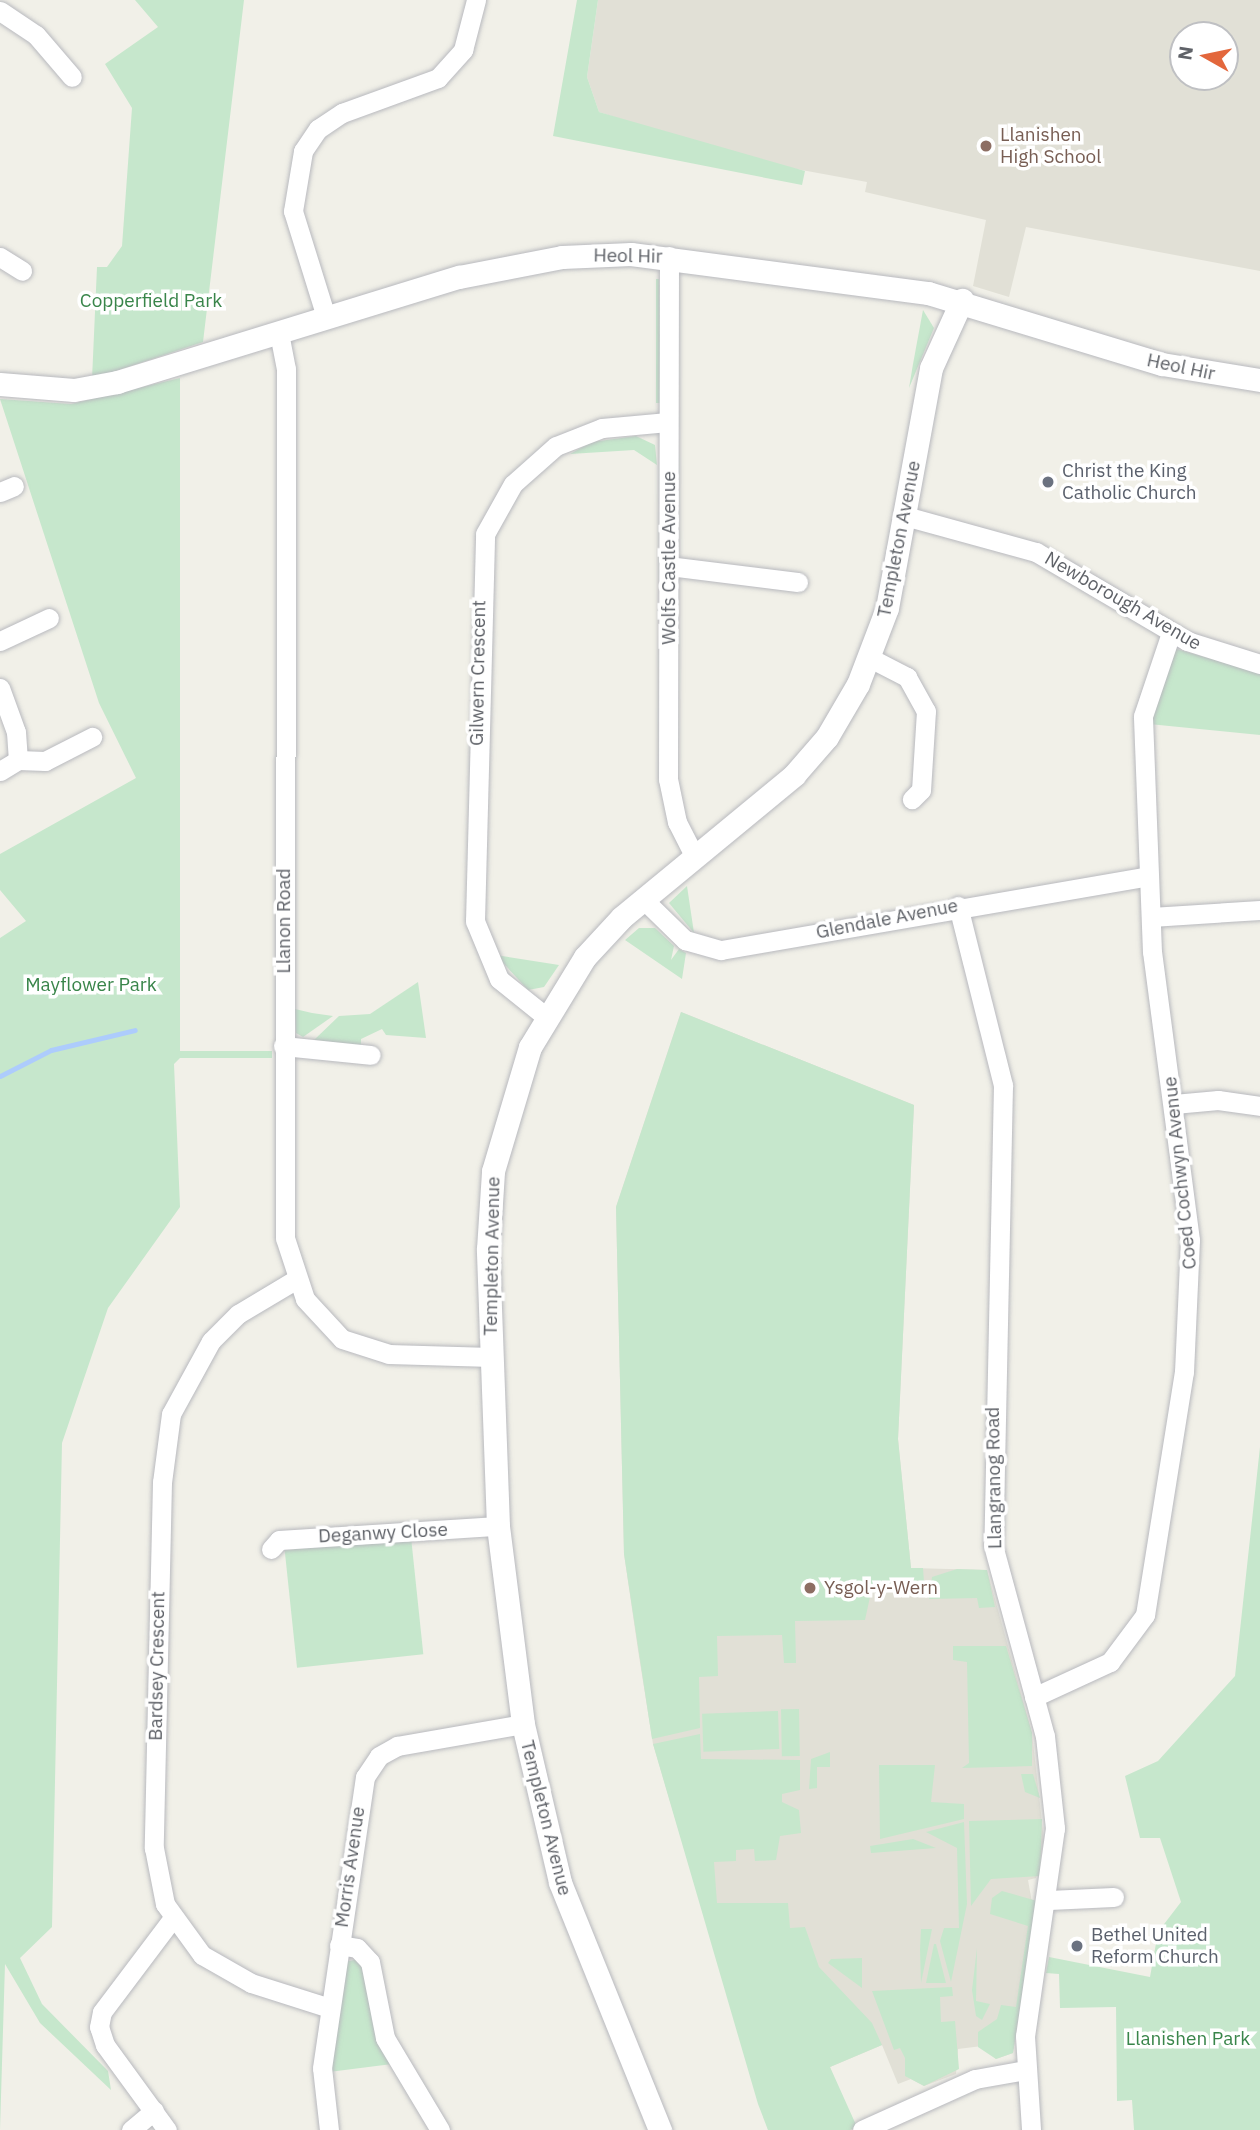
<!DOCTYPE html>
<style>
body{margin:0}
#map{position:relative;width:1260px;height:2130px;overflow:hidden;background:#f1f0e8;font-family:"IBM Plex Sans",sans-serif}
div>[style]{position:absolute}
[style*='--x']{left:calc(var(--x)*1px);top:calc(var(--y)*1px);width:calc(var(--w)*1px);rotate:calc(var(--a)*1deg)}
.education>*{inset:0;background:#e1e0d6}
.green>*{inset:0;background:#c6e7cc;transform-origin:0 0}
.stream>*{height:5px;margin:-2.5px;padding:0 2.5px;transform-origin:2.5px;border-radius:2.5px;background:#adccfc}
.roads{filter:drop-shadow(0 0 2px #b8b9be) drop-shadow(0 0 2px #b8b9be)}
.minor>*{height:19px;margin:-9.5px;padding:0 9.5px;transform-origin:9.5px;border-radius:9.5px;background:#fff}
.tertiary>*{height:23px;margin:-11.5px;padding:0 11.5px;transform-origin:11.5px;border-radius:11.5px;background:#fff}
.dots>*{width:19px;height:19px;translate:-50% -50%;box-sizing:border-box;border:4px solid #fff;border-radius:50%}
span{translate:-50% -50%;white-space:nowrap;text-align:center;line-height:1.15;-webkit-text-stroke:7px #fff;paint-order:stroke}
.education-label{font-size:19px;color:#785e54}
.left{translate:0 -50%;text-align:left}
.street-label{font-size:19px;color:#5f6268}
.park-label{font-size:19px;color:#39854a}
.worship-label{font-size:19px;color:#5b616d}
.north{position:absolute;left:1169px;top:21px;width:70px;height:70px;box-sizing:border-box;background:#fff;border:2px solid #bfc0c3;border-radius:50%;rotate:279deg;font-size:19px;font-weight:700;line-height:28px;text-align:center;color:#5f6268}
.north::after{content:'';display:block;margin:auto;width:24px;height:32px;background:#e3673c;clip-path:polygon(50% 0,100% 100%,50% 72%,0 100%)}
</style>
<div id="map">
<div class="education">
<i style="clip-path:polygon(evenodd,598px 0,1260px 0,1260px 271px,1026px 227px,1009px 297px,973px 286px,986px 220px,865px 192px,867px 182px,752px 161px,599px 112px,587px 77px,598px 0,1183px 35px,1225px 35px,1225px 77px,1183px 77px,1183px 35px)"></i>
<i style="clip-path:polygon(681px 1012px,914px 1105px,898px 1439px,911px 1568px,987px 1570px,1032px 1733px,1044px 1840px,1036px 1878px,1028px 1880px,1035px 1919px,1013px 2053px,996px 2059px,982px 2046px,958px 2049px,956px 2074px,924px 2086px,911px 2079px,898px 2084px,882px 2045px,830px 2067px,850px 2130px,768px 2130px,653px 1744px,638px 1650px,624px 1554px,616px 1207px)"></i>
</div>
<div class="green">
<i style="clip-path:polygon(135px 0,244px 0,203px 342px,92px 379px,97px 267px,107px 267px,122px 246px,132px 108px,105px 64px,158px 27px)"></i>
<i style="clip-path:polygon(577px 0,598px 0,587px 77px,599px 112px,805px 171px,802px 185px,553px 136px)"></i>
<i style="clip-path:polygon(656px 279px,659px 279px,661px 403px,656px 403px)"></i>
<i style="clip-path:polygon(923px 310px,934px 328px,909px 388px,913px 364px)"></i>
<i style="clip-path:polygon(180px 378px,180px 1051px,272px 1051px,272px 1058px,180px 1058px,174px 1064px,180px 1207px,108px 1308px,62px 1443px,52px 1927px,20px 1958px,42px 2004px,108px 2071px,111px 2090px,40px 2023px,5px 1964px,0 2130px,0 938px,26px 921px,0 890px,0 854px,136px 778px,99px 703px,0 399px,71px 404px)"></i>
<i style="clip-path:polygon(636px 436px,655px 445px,657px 465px,634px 450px,570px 454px,592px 442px)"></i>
<i style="clip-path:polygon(1173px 648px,1260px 673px,1260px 735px,1149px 724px)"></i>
<i style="clip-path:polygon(687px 886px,694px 933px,669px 903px)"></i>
<i style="clip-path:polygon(639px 928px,655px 928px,674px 946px,671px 960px,679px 949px,686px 953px,682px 979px,625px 940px)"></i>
<i style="clip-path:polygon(496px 955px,559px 965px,544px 987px,528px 990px)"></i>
<i style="clip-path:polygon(418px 982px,426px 1038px,386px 1035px,382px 1029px,361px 1039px,361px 1046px,314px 1040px,339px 1016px,370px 1014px)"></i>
<i style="clip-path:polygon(295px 1009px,312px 1013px,333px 1016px,303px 1037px,296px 1033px)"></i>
<i style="clip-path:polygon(681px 1012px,914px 1105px,898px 1439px,911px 1568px,923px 1568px,924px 1582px,873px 1583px,865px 1620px,795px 1621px,796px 1663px,784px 1663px,782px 1635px,717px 1636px,718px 1676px,699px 1677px,700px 1728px,652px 1739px,624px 1554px,616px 1207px)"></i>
<i style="clip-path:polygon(1260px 1447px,1260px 2130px,1134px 2130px,1132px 2100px,1117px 2101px,1116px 2007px,1060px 2008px,1059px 1974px,1046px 1973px,1049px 1957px,1150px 1977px,1158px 1932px,1181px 1902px,1160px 1838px,1140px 1838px,1125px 1776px,1158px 1761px,1235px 1676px)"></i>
<i style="left:411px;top:1537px;width:118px;height:127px;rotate:84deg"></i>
<i style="clip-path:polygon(957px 1569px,987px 1570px,995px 1607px,979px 1608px,977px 1598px,929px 1599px,932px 1577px)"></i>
<i style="clip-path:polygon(953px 1646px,1006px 1646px,1032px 1733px,1032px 1766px,962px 1768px,969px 1763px,967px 1662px,953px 1660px)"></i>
<i style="left:799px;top:1709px;width:47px;height:18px;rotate:89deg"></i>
<i style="left:778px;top:1711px;width:38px;height:76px;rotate:88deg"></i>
<i style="clip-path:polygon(700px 1734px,701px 1759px,800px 1760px,800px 1790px,782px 1794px,782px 1802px,799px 1810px,801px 1833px,780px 1836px,776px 1860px,755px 1861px,754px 1849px,736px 1850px,736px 1861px,714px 1862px,717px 1903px,788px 1903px,790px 1928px,805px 1927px,819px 1967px,872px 2023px,882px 2045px,830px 2067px,857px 2127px,850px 2130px,768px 2130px,758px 2104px,653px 1744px)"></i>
<i style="clip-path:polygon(830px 1752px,830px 1767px,817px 1767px,817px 1788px,809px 1789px,811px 1759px)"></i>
<i style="clip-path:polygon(879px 1765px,935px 1765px,931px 1802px,964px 1804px,964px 1819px,880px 1839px)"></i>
<i style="clip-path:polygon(1021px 1774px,1033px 1774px,1040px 1798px,1025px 1792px)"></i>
<i style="clip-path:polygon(1042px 1819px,1040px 1876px,991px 1879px,971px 1906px,969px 1821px)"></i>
<i style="clip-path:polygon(964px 1822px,967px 1904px,951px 1982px,940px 1941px,944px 1928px,959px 1928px,957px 1848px,926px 1832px)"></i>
<i style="clip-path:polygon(913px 1839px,936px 1848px,871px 1853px,870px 1846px)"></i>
<i style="clip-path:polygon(1002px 1891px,1037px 1901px,1013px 2053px,996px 2059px,978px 2047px,978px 2032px,997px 2019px,1001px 2005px,1016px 2007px,1028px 1926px,990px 1914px,992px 1898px)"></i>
<i style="clip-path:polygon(921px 1929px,932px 1929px,921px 1983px,920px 1949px)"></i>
<i style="clip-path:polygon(934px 1944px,936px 1944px,946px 1983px,926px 1983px)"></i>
<i style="clip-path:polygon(977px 1948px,976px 2001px,990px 2004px,982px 2020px,976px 2016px,972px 1990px)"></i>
<i style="clip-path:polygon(862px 1958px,862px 1988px,828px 1963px,831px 1959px)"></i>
<i style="clip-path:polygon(359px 1959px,392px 2064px,329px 2072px,345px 1962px)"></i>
<i style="clip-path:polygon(952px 1987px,953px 1996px,940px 1997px,941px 2022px,955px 2021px,959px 2069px,924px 2086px,905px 2076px,905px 2058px,900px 2048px,894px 2050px,872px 1991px)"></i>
</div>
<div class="stream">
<i style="--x:0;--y:1076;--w:57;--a:-27"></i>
<i style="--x:51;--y:1050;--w:86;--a:-13.4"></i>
</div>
<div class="roads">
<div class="minor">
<i style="--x:0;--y:11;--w:43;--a:33.7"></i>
<i style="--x:36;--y:35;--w:55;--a:49.4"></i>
<i style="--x:669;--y:256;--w:523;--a:90.11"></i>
<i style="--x:668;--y:779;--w:44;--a:78.2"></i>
<i style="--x:677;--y:822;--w:38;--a:63"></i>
<i style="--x:0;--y:257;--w:26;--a:32"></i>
<i style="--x:326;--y:317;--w:111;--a:-107.3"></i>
<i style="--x:293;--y:211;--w:61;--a:-80.5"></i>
<i style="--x:303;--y:151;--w:27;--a:-56"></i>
<i style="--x:318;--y:129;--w:29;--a:-34"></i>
<i style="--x:342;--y:113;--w:102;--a:-20"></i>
<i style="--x:438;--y:78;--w:38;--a:-48"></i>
<i style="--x:463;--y:50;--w:52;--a:-75.4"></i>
<i style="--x:279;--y:333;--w:37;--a:79"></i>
<i style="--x:286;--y:369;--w:869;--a:90.07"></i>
<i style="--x:285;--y:1238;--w:64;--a:71.8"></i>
<i style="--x:305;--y:1299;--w:54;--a:47.2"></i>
<i style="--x:342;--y:1339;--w:49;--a:17.7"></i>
<i style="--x:389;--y:1354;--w:102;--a:1.7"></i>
<i style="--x:0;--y:492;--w:15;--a:-23"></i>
<i style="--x:905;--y:516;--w:136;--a:15.4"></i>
<i style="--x:1036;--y:552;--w:175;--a:30.5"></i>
<i style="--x:1187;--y:641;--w:77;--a:17.5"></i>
<i style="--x:669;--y:566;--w:130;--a:7.1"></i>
<i style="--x:0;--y:641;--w:54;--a:-25.1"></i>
<i style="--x:870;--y:658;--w:42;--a:27.2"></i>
<i style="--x:907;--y:677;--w:39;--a:61"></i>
<i style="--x:926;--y:711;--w:79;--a:93.6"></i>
<i style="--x:921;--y:790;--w:13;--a:135"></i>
<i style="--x:0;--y:688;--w:47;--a:70"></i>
<i style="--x:16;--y:732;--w:28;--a:86"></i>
<i style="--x:18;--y:760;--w:27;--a:2"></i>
<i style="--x:45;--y:761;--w:53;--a:-27.1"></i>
<i style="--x:0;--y:771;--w:21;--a:-31"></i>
<i style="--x:643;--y:899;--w:59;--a:44.3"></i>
<i style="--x:685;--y:940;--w:37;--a:16"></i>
<i style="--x:721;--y:950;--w:434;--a:-9.8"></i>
<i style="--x:958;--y:906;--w:185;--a:75.9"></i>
<i style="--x:1003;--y:1085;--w:460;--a:91.2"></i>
<i style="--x:993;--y:1545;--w:198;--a:74.8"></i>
<i style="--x:1045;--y:1736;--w:93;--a:83.8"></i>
<i style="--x:1055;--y:1828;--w:210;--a:98.2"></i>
<i style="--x:1025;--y:2036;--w:94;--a:86.3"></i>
<i style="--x:1151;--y:917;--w:109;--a:-3.7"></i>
<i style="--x:545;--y:1016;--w:59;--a:-141.2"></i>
<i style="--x:499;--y:979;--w:63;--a:-112.5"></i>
<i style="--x:475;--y:921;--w:387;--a:-88.5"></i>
<i style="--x:485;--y:534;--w:57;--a:-60.8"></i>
<i style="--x:513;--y:484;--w:57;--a:-41.5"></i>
<i style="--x:556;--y:446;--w:49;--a:-21.4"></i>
<i style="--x:602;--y:428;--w:66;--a:-5.2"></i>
<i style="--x:283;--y:1046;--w:88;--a:5.8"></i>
<i style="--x:1174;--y:1104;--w:44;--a:-5.2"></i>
<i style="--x:1218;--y:1100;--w:42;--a:8.1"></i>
<i style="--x:295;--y:1280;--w:66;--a:149.2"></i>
<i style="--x:238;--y:1314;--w:38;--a:135"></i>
<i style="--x:211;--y:1341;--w:83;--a:118.7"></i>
<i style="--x:171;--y:1414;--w:69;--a:97.5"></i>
<i style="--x:162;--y:1482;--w:366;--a:91.3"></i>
<i style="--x:154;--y:1848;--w:57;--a:78.9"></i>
<i style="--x:165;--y:1904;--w:63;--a:54"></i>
<i style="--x:202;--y:1955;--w:56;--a:29.7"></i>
<i style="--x:251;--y:1983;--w:83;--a:17.6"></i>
<i style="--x:271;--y:1549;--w:12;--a:-48"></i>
<i style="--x:279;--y:1540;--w:219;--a:-3.7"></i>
<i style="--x:1034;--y:1697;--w:84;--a:-24.7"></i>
<i style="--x:1110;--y:1662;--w:59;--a:-53.3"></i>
<i style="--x:1145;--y:1615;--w:246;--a:-80.9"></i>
<i style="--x:1184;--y:1372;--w:132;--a:-87.4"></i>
<i style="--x:1190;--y:1240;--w:290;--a:-97.5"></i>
<i style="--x:1152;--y:952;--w:236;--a:-92.2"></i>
<i style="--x:1143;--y:716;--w:88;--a:-71.4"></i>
<i style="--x:1048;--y:1900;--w:66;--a:-2.6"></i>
<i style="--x:339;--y:1945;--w:18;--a:9"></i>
<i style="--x:357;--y:1948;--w:19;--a:47"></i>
<i style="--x:370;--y:1962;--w:77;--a:78.8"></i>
<i style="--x:385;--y:2038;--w:107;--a:59.1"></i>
<i style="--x:131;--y:2130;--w:30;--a:-40"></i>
<i style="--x:167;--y:2130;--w:105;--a:-126.1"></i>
<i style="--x:105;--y:2045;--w:19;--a:-108"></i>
<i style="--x:99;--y:2027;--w:15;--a:-79"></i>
<i style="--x:102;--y:2012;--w:116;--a:-53"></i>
<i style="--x:329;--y:2130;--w:62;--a:-96.4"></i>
<i style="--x:322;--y:2068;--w:294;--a:-81.6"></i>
<i style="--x:365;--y:1777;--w:25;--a:-56"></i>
<i style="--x:379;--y:1756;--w:21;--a:-29"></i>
<i style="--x:397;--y:1746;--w:128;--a:-9.9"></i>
<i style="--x:862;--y:2130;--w:124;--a:-24.3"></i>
<i style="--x:975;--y:2079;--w:52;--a:-10"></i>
</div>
<div class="tertiary">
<i style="--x:0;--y:384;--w:74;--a:4.6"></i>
<i style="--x:74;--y:390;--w:44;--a:-10.5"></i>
<i style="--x:117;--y:382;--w:358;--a:-17.1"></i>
<i style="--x:459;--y:277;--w:105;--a:-11"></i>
<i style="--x:562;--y:257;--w:69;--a:-2.5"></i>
<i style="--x:631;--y:254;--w:300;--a:7.5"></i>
<i style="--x:928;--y:293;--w:245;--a:16.9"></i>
<i style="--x:1162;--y:364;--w:99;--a:9.3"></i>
<i style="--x:660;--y:2130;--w:267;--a:-112"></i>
<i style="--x:560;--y:1882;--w:162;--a:-103.2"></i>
<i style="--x:523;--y:1724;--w:200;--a:-97.2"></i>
<i style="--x:498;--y:1526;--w:277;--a:-92.1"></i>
<i style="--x:488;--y:1249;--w:78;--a:-86.3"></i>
<i style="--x:493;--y:1171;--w:129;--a:-73.4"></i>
<i style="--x:530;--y:1047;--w:105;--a:-58.6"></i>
<i style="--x:585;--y:957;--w:54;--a:-47.2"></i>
<i style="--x:622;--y:917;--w:223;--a:-39.5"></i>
<i style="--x:794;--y:775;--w:50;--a:-49"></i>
<i style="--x:827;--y:737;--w:61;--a:-59.7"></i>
<i style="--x:858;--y:684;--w:81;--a:-69.1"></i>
<i style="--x:887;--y:608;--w:244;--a:-79.6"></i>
<i style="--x:931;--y:368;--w:75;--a:-65.5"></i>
</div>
</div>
<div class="dots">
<i style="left:986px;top:146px;background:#8d6e63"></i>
<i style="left:1048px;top:482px;background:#6b7280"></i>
<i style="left:810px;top:1588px;background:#8d6e63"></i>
<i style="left:1077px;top:1946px;background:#6b7280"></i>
</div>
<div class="education-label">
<span class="left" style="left:1000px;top:146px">Llanishen<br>High School</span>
<span class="left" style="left:824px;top:1588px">Ysgol-y-Wern</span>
</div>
<div class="street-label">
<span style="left:628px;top:256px;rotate:1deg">Heol Hir</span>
<span style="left:1181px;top:367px;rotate:12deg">Heol Hir</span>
<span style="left:899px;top:539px;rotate:-79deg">Templeton Avenue</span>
<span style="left:669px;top:558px;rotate:-90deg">Wolfs Castle Avenue</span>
<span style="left:1123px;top:601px;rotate:30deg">Newborough Avenue</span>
<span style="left:478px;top:673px;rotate:-89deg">Gilwern Crescent</span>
<span style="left:887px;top:919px;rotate:-11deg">Glendale Avenue</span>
<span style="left:284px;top:921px;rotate:-90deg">Llanon Road</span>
<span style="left:1180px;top:1173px;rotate:-96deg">Coed Cochwyn Avenue</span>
<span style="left:492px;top:1256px;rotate:-89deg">Templeton Avenue</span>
<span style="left:994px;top:1478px;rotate:-91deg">Llangranog Road</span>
<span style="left:383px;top:1533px;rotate:-3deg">Deganwy Close</span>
<span style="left:157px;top:1666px;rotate:-89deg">Bardsey Crescent</span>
<span style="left:546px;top:1818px;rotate:76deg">Templeton Avenue</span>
<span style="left:350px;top:1867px;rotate:-82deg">Morris Avenue</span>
</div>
<div class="park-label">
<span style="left:151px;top:301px">Copperfield Park</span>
<span style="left:91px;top:985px">Mayflower Park</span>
<span style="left:1188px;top:2039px">Llanishen Park</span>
</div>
<div class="worship-label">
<span class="left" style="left:1062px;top:482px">Christ the King<br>Catholic Church</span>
<span class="left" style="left:1091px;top:1946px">Bethel United<br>Reform Church</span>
</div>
<div class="north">N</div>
</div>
